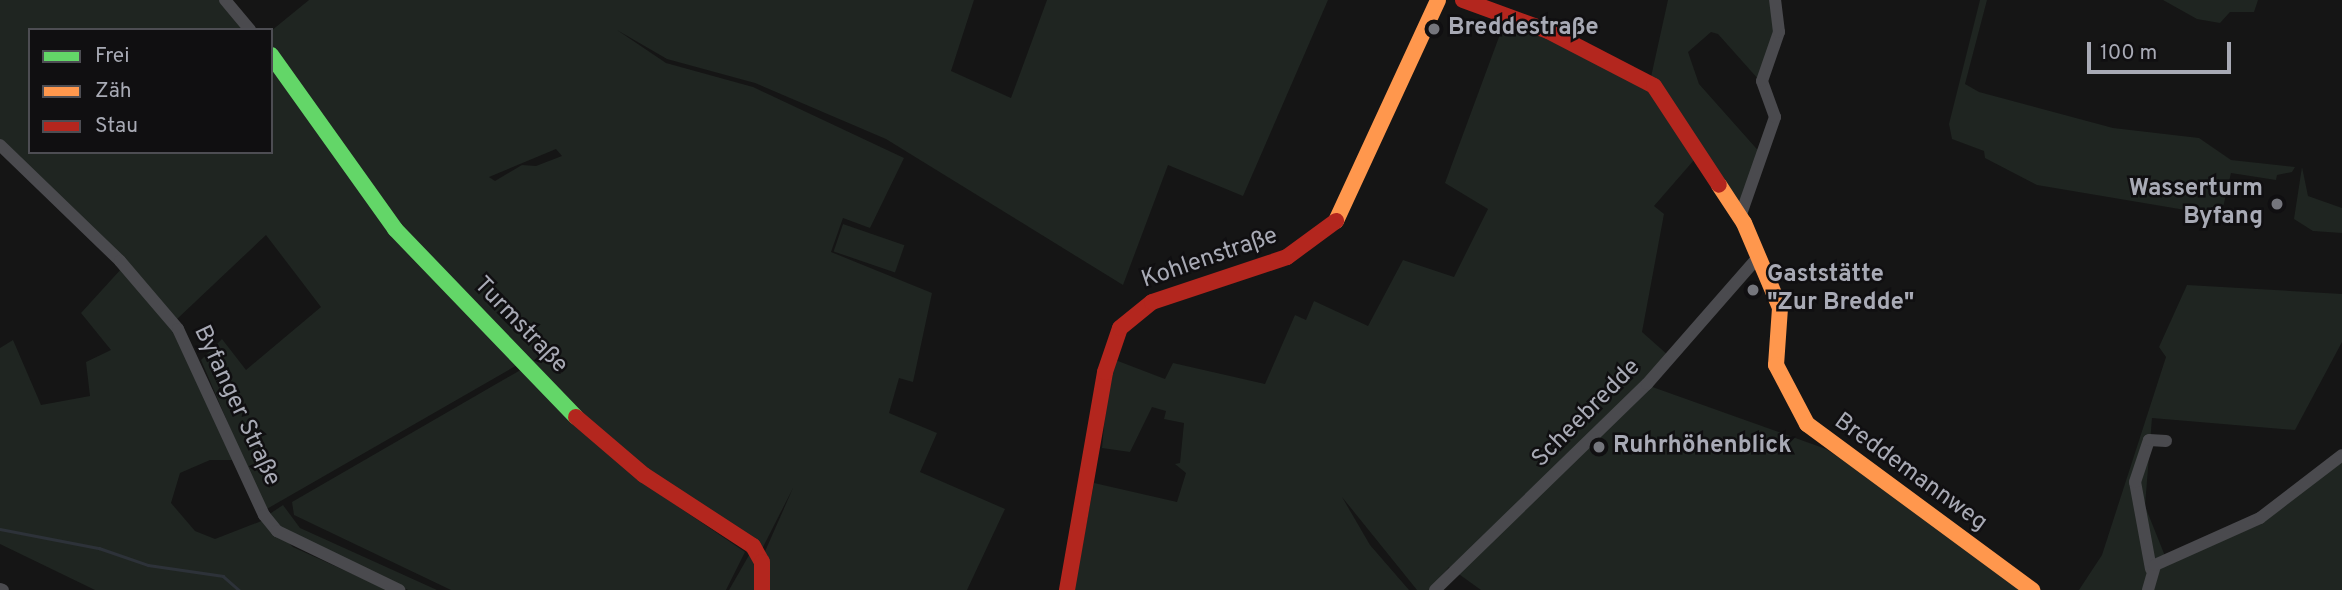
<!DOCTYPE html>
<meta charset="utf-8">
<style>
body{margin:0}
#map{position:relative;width:2342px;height:590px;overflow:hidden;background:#151515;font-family:Overpass,sans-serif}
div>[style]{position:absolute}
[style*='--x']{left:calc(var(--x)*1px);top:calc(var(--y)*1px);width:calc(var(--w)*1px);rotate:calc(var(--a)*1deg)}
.green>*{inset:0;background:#1f2521;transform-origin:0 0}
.stream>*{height:2.5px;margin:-1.25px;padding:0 1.25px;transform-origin:1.25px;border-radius:1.25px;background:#2d3239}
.street>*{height:12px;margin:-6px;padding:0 6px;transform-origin:6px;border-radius:6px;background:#4a4a4e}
.fast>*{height:16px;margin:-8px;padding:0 8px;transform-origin:8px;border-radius:8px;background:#63d668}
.slow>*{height:16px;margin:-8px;padding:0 8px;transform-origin:8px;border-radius:8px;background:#ff974d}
.jam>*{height:16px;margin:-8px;padding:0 8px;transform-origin:8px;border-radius:8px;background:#b3261e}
.dots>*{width:19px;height:19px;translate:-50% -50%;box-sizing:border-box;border:4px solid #100f11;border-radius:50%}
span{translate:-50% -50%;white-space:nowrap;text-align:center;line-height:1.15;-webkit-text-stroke:5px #100f11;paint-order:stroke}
.poi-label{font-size:24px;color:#a8aab5;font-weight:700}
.left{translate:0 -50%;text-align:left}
.right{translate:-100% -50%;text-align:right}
.street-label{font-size:24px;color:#a8aab5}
.legend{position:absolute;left:28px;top:28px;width:245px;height:126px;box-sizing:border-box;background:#100f11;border:2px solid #4d4d53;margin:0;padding:9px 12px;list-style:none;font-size:21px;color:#a8aab5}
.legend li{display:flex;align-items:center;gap:14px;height:35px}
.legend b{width:35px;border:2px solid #4d4d53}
.scale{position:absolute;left:2087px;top:42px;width:144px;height:32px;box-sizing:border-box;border:4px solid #a8aab5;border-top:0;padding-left:9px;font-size:21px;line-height:24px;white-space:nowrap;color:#a8aab5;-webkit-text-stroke:5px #100f11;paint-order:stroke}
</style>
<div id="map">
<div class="green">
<i style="clip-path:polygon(0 0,220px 0,245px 30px,30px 30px,30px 152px,271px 152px,271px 61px,352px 170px,519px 364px,265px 510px,201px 360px,222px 339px,246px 370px,321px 307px,266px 235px,176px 320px,0 140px)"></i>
<i style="clip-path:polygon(evenodd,309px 0,974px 0,951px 71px,1011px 98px,1047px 0,1328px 0,1243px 196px,1168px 165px,1123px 285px,886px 139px,755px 83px,667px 59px,617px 30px,666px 63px,753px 87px,904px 158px,870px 228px,843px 218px,831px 252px,932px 293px,913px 382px,899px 378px,889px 413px,937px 433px,920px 472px,1005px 509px,967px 590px,764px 590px,763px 556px,793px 488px,761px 551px,615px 449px,409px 241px,271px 50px,271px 31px,309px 0,556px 149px,562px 156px,536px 166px,522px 165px,495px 181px,489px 177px,556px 149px)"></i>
<i style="clip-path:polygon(1668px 0,1773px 0,1776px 35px,1759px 80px,1718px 34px,1711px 32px,1688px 52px,1699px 84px,1763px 156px,1741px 211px,1651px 77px)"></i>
<i style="clip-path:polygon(1980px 0,1987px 0,1965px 84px,1979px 92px,2113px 128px,2199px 138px,2231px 160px,2295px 167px,2292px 172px,2277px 175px,2276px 180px,2231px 173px,2221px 216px,2037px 185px,1985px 158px,1984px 151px,1952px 139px,1949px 124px)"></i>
<i style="clip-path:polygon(2163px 0,2258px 0,2254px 12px,2230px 12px,2220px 23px,2197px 19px)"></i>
<i style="clip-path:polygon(1506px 18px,1644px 84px,1694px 160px,1654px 206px,1664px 214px,1642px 332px,1669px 356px,1644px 384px,1826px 449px,2037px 590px,1481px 590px,1449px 567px,1430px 590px,1417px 590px,1342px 497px,1370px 545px,1409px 590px,1074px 590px,1094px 483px,1177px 502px,1186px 473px,1175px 464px,1180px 463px,1184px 423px,1164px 419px,1166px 411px,1152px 407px,1130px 452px,1102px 448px,1110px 358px,1165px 379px,1173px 363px,1265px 384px,1295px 315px,1306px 320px,1314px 301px,1368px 326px,1403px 260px,1454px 277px,1488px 209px,1445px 183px)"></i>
<i style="clip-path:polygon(2302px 167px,2308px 196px,2342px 208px,2342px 233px,2313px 231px,2294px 219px)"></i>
<i style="left:843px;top:224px;width:65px;height:29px;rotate:19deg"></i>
<i style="clip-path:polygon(122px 268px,171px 326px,235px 460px,210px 460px,180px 473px,171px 503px,195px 531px,215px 539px,264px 520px,293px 547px,388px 590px,95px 590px,0 544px,0 348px,13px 340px,41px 405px,90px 396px,86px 362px,111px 350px,81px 313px)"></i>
<i style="clip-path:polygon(2187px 285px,2342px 294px,2342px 342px,2295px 430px,2152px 418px,2145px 506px,2165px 556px,2237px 529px,2342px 452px,2342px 590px,2079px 590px,2102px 555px,2166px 357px,2159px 347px)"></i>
<i style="clip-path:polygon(524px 368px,661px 495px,745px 552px,726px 590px,451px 590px,294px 515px,292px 502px)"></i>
<i style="clip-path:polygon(283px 505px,300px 528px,437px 590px,408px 590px,289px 536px,268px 515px)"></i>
<i style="clip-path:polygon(752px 550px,759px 590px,729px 590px)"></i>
</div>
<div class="stream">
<i style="--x:0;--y:529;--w:101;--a:10.9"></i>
<i style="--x:99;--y:548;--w:52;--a:19.1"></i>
<i style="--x:148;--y:565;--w:76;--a:8.3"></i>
<i style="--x:223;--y:576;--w:21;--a:41"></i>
</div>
<div class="street">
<i style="--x:225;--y:0;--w:39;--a:50"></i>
<i style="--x:0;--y:145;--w:167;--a:44"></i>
<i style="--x:120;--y:261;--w:89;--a:49.5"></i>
<i style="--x:178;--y:329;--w:205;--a:65.2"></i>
<i style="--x:264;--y:515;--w:21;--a:51"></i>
<i style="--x:277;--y:531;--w:136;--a:25.8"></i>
<i style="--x:1740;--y:217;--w:106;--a:-70.7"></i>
<i style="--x:1775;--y:117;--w:38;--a:-110"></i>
<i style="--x:1762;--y:81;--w:52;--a:-70.9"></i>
<i style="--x:1779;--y:32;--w:32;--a:-97"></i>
<i style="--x:2151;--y:569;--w:88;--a:-100.4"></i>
<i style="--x:2135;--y:482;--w:44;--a:-71.6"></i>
<i style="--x:2149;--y:440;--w:17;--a:3"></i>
<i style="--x:0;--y:589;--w:3;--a:18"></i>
<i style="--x:1435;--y:590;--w:296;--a:-44.2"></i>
<i style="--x:1647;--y:384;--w:169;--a:-48.8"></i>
<i style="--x:2148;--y:590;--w:26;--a:-74"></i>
<i style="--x:2155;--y:565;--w:115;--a:-24.1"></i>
<i style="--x:2260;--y:518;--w:103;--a:-37.5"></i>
</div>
<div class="fast">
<i style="--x:271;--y:55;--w:214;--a:54.5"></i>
<i style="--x:395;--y:229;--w:261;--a:46.1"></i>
</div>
<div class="slow">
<i style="--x:1719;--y:185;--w:45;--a:56.7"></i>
<i style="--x:1744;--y:223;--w:92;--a:67"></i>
<i style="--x:1780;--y:308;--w:57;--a:94"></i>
<i style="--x:1776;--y:365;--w:67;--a:62.3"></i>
<i style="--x:1807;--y:424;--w:280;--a:36.4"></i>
<i style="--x:1336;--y:221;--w:243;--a:-65.2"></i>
</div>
<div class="jam">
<i style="--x:1463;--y:0;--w:90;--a:20"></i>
<i style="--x:1548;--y:31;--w:119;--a:27.4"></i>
<i style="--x:1654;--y:86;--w:118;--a:56.7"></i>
<i style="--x:576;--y:417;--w:89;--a:40.5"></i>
<i style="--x:644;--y:475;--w:130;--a:33.1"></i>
<i style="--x:753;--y:546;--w:18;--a:61"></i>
<i style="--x:762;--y:562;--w:28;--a:90"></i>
<i style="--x:1067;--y:590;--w:221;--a:-80.1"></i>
<i style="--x:1105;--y:372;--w:46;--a:-71.2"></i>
<i style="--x:1120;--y:328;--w:41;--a:-39.1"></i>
<i style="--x:1152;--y:302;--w:142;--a:-18.4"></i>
<i style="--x:1287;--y:257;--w:61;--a:-36.3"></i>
</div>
<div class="dots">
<i style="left:1434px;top:29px;background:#75767d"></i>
<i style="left:2277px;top:204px;background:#75767d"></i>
<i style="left:1753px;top:290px;background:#75767d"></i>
<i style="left:1599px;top:447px;background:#75767d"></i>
</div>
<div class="poi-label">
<span class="left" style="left:1448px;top:29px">Breddestraße</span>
<span class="right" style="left:2263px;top:204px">Wasserturm<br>Byfang</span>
<span class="left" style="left:1767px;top:290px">Gaststätte<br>"Zur Bredde"</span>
<span class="left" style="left:1613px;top:447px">Ruhrhöhenblick</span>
</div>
<div class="street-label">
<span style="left:1210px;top:259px;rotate:-19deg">Kohlenstraße</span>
<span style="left:520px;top:326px;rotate:46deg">Turmstraße</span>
<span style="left:236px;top:406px;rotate:65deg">Byfanger Straße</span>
<span style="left:1587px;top:414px;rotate:-45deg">Scheebredde</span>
<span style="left:1910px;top:473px;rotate:36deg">Breddemannweg</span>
</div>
<ul class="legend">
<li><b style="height:9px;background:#63d668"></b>Frei</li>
<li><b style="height:9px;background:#ff974d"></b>Zäh</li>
<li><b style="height:9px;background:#b3261e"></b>Stau</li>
</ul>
<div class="scale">100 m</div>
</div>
